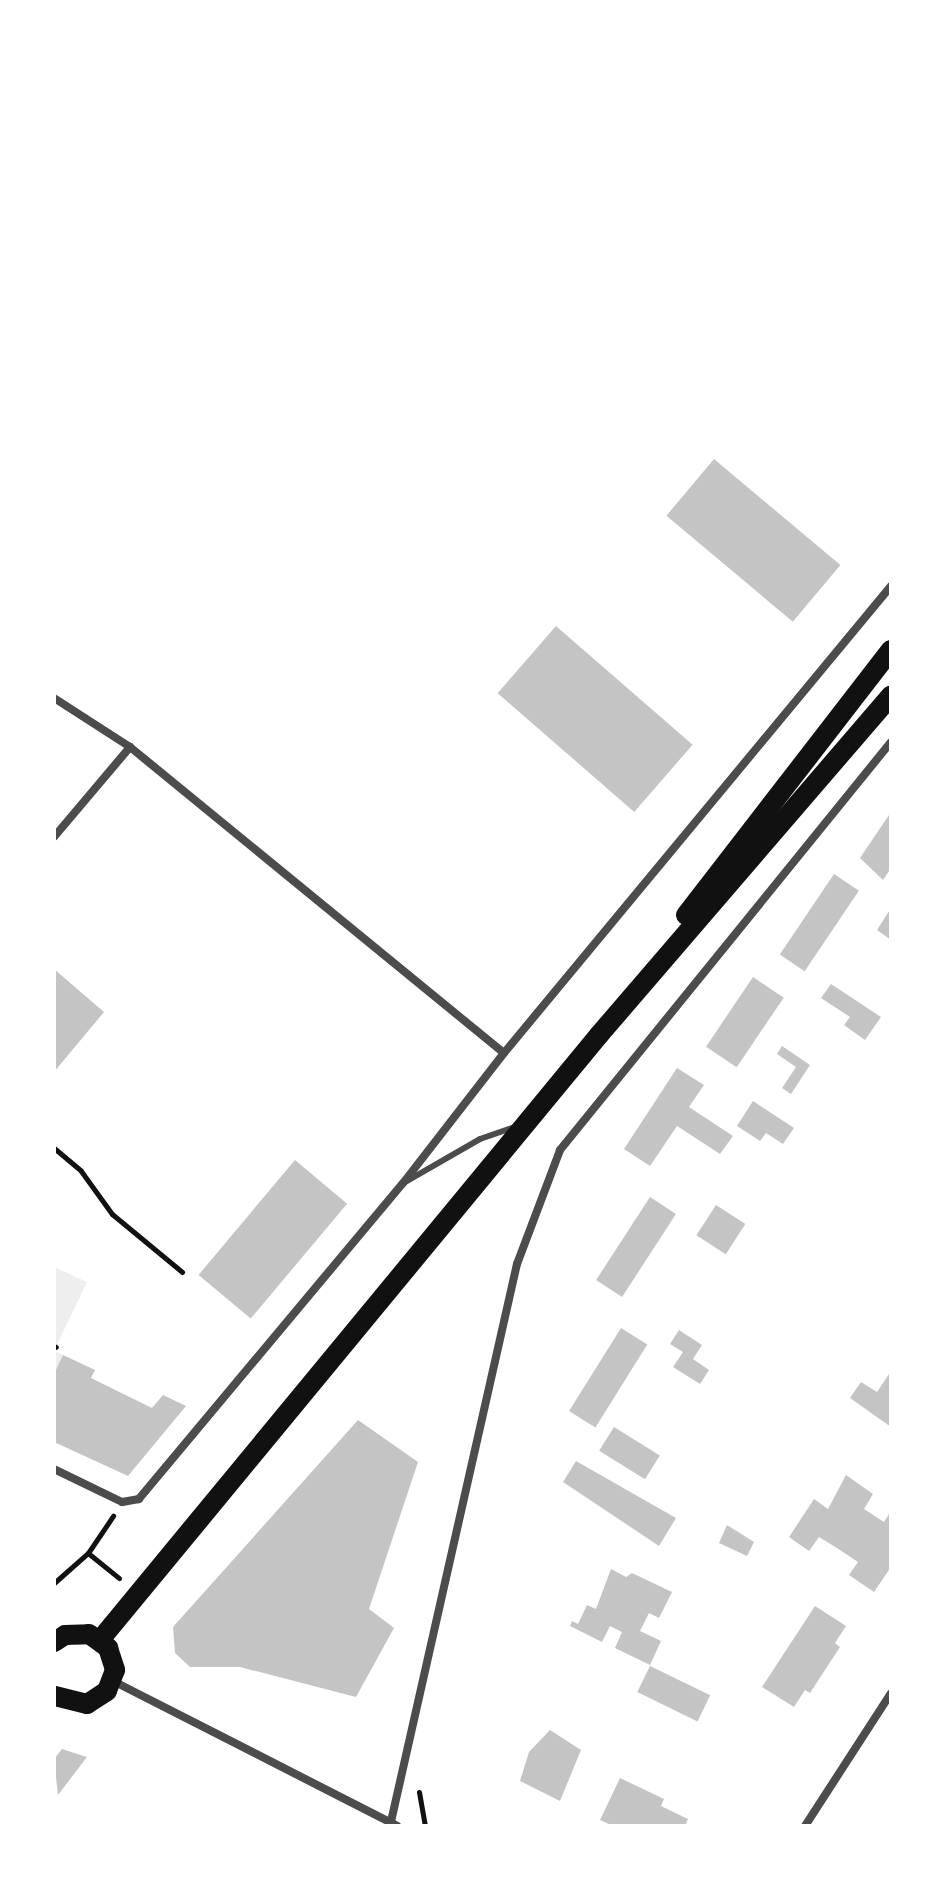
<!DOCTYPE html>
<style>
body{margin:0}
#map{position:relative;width:945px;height:1880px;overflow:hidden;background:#fff;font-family:Barlow,sans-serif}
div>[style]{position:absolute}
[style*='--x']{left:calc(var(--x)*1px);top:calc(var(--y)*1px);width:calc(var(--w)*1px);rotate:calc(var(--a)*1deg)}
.green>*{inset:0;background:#eee}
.building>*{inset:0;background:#c4c4c4;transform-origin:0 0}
.path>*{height:5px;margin:-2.5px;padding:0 2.5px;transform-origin:2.5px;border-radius:2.5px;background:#111}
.service>*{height:6px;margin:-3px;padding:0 3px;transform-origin:3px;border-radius:3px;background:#4c4c4c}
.minor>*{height:8px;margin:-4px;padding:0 4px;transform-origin:4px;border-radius:4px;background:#4c4c4c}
.primary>*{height:20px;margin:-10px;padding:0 10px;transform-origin:10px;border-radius:10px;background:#111}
span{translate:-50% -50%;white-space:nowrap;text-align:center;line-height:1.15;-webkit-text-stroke:7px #fff;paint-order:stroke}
.frame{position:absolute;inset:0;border:56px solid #fff;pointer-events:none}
</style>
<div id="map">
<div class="green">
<i style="clip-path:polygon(54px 1267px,87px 1282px,54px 1351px,63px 1355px,54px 1374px)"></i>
</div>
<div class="building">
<i style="left:714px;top:459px;width:165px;height:74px;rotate:40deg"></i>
<i style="left:556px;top:626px;width:181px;height:89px;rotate:41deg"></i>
<i style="clip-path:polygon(891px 812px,891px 868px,883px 880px,860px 858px)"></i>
<i style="left:834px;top:874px;width:30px;height:97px;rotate:34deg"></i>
<i style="clip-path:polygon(891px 908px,891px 940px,877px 930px)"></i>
<i style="clip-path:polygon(54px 969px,104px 1012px,54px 1072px)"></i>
<i style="left:753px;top:977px;width:37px;height:84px;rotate:34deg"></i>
<i style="clip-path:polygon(831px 984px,881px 1017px,865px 1040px,844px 1025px,850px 1017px,821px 998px)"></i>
<i style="clip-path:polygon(782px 1046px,810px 1065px,791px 1094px,782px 1088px,796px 1067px,777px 1054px)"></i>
<i style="clip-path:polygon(677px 1068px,704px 1085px,689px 1107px,733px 1136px,720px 1154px,677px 1126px,650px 1166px,624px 1149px)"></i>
<i style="clip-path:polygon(753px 1101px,794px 1128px,783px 1144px,766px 1133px,760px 1141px,737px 1126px)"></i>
<i style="left:295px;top:1160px;width:68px;height:150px;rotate:40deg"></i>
<i style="left:650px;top:1197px;width:31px;height:99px;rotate:33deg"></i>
<i style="left:716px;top:1205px;width:35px;height:36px;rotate:33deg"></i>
<i style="left:621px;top:1328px;width:31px;height:98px;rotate:32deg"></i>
<i style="clip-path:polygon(679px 1330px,702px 1345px,693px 1359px,709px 1370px,700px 1384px,673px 1367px,683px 1352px,670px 1344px)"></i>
<i style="clip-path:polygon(63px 1355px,95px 1370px,91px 1378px,152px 1408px,163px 1395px,186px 1406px,128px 1476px,54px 1442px,54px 1374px)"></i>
<i style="clip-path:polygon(891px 1371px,891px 1427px,850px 1398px,861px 1382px,877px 1392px)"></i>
<i style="clip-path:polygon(358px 1420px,418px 1462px,369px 1609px,394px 1628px,356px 1697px,240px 1667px,190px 1667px,175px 1653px,173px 1627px)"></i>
<i style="left:614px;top:1427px;width:54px;height:28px;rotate:32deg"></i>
<i style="clip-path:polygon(576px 1461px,676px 1518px,659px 1546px,563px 1482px)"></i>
<i style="clip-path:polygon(846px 1475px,873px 1494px,864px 1509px,884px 1522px,891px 1511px,891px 1567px,874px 1592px,849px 1575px,858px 1562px,837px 1548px,819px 1537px,809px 1551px,789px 1537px,814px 1499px,828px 1509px)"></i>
<i style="clip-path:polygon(727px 1525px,754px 1542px,747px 1556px,719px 1543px)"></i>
<i style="clip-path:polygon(611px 1569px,626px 1577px,632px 1573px,672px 1592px,659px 1618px,649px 1613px,640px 1631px,661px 1641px,650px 1665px,615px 1648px,622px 1632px,610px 1626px,602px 1642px,570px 1626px,572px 1621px,578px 1624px,587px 1605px,596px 1609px)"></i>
<i style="clip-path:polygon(815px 1606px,846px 1626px,835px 1643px,840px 1647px,810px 1693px,805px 1690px,794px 1707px,762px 1687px)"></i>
<i style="left:650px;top:1666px;width:67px;height:29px;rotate:26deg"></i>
<i style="clip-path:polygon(550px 1730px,581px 1750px,560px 1801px,520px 1781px,529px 1752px)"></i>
<i style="clip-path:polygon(62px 1749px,87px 1757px,58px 1795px,54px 1759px)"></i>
<i style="clip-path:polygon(620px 1778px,664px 1799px,661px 1806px,688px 1819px,685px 1826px,613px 1826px,600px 1820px)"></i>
</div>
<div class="path">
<i style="--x:54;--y:1148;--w:35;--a:40"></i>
<i style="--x:81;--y:1171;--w:53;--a:54.2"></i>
<i style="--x:112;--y:1214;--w:91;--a:39.6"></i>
<i style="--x:54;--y:1346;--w:2;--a:27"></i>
<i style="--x:88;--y:1553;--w:40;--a:39"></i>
<i style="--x:54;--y:1583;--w:45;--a:-41.4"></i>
<i style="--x:88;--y:1553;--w:45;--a:-56"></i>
<i style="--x:419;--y:1792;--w:35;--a:80"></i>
</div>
<div class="service">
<i style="--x:407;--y:1181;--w:84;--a:-29.9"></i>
<i style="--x:480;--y:1139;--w:37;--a:-19"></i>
</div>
<div class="minor">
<i style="--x:54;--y:698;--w:90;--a:32.8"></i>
<i style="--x:130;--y:747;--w:483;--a:39.3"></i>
<i style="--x:504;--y:1053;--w:165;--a:127.8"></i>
<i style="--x:403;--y:1183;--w:412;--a:129.9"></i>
<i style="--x:139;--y:1499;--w:17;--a:170"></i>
<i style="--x:122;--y:1502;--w:76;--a:-154.1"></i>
<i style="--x:54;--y:837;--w:118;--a:-49.8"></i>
<i style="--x:504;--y:1053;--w:607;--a:-50.35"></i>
<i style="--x:113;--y:1681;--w:319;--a:27"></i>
<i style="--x:390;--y:1826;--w:576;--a:-77.27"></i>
<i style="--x:517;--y:1264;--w:122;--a:-69.3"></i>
<i style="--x:560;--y:1150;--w:525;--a:-50.95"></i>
<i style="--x:805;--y:1826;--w:158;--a:-57.1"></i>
</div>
<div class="primary">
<i style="--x:686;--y:915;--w:335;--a:-52.3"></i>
<i style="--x:100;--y:1640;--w:784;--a:-50.48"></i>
<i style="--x:599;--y:1035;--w:448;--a:-49.3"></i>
<i style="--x:54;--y:1642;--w:13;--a:-32"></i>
<i style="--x:65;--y:1635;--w:24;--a:-2"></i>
<i style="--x:89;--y:1634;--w:24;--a:36"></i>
<i style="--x:108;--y:1648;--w:23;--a:72"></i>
<i style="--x:115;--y:1670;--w:22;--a:111"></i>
<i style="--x:107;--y:1691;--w:24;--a:147"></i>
<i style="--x:87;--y:1704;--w:34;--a:-166"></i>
</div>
<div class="frame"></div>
</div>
